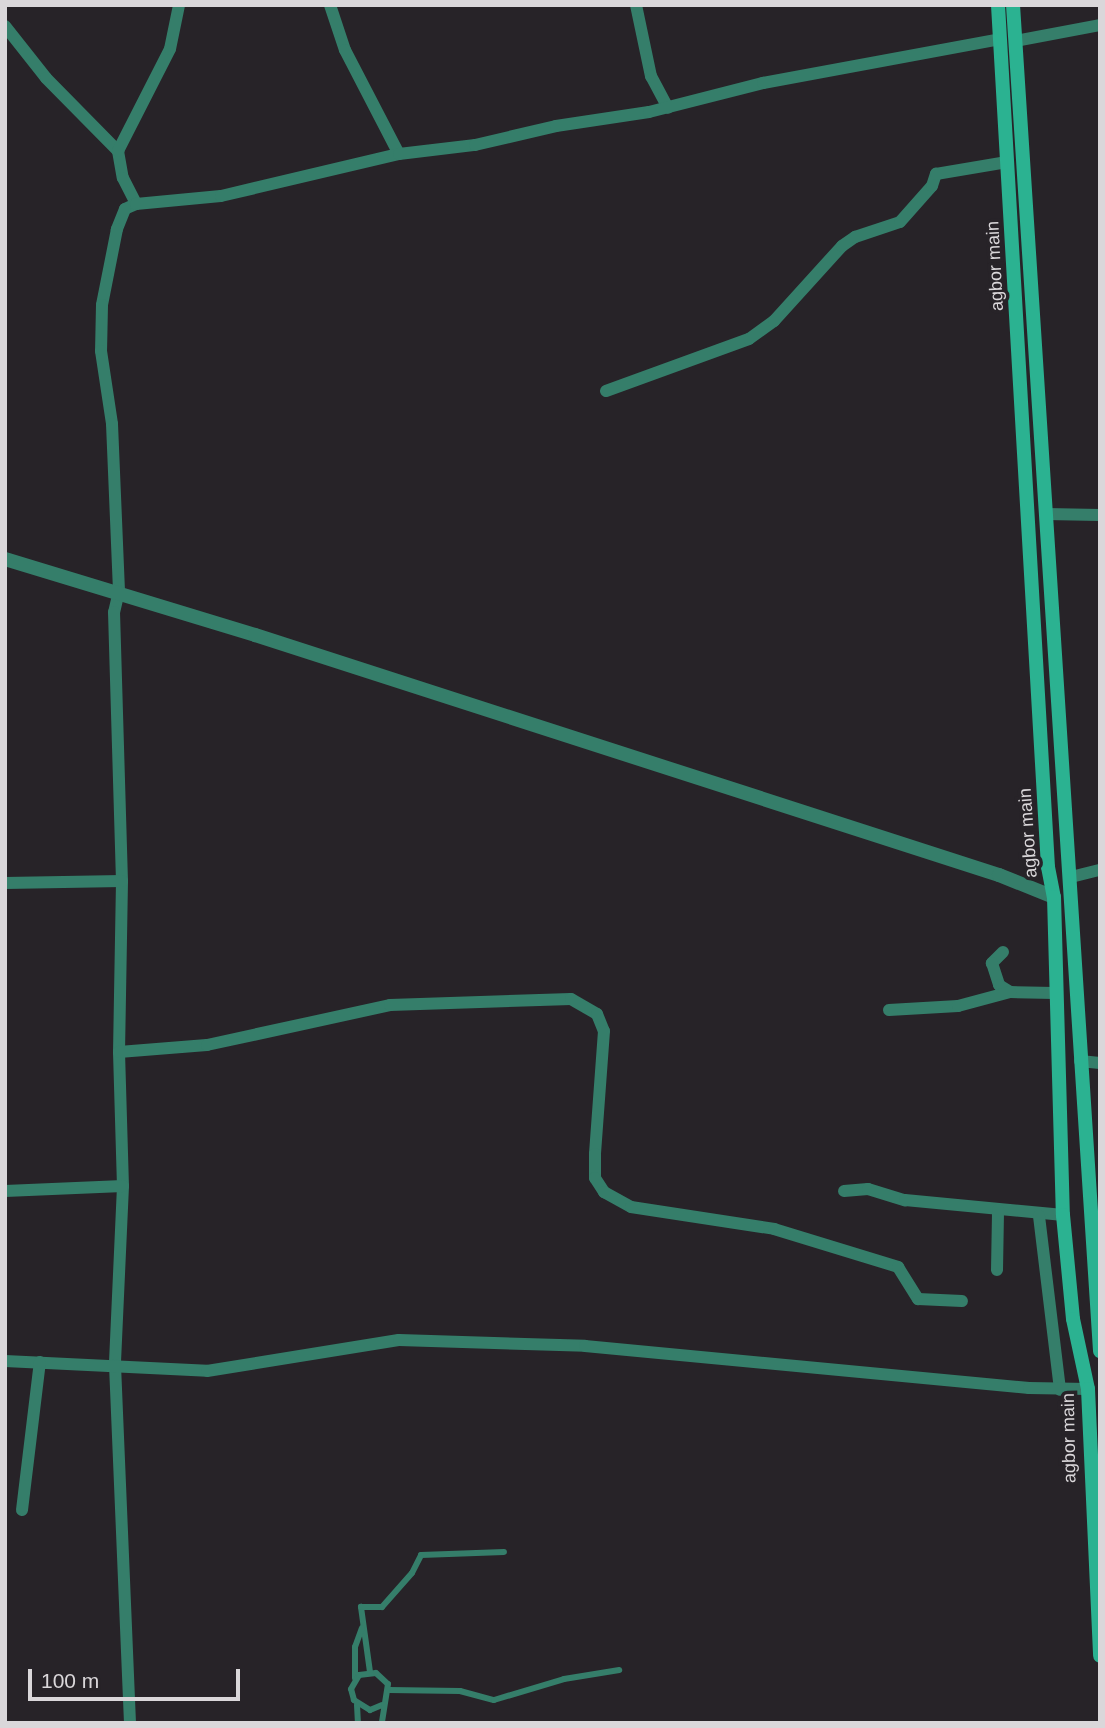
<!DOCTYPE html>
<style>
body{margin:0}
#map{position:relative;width:1105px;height:1728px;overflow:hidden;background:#272328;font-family:Helvetica,sans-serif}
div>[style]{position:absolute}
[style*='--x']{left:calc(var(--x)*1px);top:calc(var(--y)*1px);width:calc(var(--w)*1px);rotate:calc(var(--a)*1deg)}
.service>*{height:6px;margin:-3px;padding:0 3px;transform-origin:3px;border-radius:3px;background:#357e6a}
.minor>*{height:12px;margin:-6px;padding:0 6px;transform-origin:6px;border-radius:6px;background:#357e6a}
.tertiary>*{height:14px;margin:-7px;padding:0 7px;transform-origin:7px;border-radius:7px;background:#357e6a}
.secondary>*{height:14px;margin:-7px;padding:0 7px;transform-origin:7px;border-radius:7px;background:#2bb291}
span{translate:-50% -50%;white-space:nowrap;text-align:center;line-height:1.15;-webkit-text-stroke:7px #272328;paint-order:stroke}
.street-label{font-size:18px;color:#dad7da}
.frame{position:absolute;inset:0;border:7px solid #dad7da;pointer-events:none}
.scale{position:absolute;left:28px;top:1669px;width:212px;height:32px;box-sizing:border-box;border:4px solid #dad7da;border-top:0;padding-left:9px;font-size:21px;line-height:24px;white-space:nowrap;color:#dad7da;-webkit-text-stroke:5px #272328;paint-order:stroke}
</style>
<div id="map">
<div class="service">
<i style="--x:370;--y:1672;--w:66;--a:-97.9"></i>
<i style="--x:361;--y:1607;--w:21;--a:0"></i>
<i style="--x:382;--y:1607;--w:45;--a:-48.6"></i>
<i style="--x:412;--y:1573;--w:20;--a:-63"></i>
<i style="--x:421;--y:1555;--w:83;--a:-2.1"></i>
<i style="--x:355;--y:1678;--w:31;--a:-90"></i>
<i style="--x:355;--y:1647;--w:20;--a:-70"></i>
<i style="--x:389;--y:1690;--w:71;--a:0.8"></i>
<i style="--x:460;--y:1691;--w:35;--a:15"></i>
<i style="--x:494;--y:1700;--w:73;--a:-16.7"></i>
<i style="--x:564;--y:1679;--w:56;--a:-9.3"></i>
<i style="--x:357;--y:1705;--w:18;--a:87"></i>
<i style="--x:382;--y:1705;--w:13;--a:157"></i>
<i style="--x:370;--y:1710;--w:19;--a:-148"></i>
<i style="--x:354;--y:1700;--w:11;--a:-105"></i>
<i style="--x:351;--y:1689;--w:16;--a:-60"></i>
<i style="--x:359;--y:1675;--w:17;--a:-7"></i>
<i style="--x:376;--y:1673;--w:16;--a:43"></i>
<i style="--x:388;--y:1684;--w:39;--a:99"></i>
</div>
<div class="minor">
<i style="--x:330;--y:5;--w:47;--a:71.6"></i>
<i style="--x:345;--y:50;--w:117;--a:62.6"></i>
<i style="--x:636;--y:5;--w:73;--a:78.1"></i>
<i style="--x:651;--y:76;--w:36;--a:62"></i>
<i style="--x:5;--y:26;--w:66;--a:51.7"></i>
<i style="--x:46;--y:78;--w:103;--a:45.4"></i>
<i style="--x:118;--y:151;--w:27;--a:80"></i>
<i style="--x:123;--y:178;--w:29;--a:63"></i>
<i style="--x:136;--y:204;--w:12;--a:156"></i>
<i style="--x:125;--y:209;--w:22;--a:112"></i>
<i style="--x:117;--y:229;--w:77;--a:101.2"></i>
<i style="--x:102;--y:305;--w:46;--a:91.2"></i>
<i style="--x:101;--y:351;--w:74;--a:81.4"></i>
<i style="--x:112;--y:424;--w:167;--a:87.6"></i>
<i style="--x:119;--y:591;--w:22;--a:103"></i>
<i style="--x:114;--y:612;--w:269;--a:88.3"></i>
<i style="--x:122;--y:881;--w:171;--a:91"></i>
<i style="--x:119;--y:1052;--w:134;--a:88.3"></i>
<i style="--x:123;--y:1186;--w:179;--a:92.6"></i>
<i style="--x:115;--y:1365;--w:358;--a:87.6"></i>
<i style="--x:1015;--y:41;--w:86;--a:-10.7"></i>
<i style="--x:118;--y:151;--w:114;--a:-63"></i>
<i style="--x:170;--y:49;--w:45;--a:-78.4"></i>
<i style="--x:136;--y:204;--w:85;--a:-5.4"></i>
<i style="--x:221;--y:196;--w:183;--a:-13.3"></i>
<i style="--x:399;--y:154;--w:77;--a:-6.8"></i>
<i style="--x:475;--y:145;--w:83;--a:-13.2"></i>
<i style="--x:556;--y:126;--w:94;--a:-8.6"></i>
<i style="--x:649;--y:112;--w:118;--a:-14.3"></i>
<i style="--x:763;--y:83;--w:241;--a:-10.5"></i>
<i style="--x:606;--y:391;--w:152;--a:-20"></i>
<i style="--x:749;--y:339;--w:31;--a:-36"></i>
<i style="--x:774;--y:321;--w:101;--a:-47.8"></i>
<i style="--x:842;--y:246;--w:16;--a:-35"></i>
<i style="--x:855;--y:237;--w:47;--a:-18.4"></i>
<i style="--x:900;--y:222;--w:48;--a:-48.4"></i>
<i style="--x:932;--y:186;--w:13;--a:-72"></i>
<i style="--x:936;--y:174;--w:72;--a:-9.6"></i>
<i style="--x:1046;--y:514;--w:54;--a:1.1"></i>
<i style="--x:1071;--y:877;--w:30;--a:-14"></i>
<i style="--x:5;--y:883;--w:117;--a:-1"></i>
<i style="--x:1003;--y:952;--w:16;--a:135"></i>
<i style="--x:992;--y:963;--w:23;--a:72"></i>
<i style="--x:999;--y:985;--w:13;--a:32"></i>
<i style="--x:1010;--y:992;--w:44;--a:1.3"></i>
<i style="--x:889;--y:1010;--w:69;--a:-3.3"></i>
<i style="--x:958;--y:1006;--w:54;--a:-15.1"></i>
<i style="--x:119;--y:1052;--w:88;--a:-4.5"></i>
<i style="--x:207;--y:1045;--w:187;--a:-12.3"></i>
<i style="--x:390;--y:1005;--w:181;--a:-1.9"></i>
<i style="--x:571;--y:999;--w:30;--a:30"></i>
<i style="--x:597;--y:1014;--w:18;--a:68"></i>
<i style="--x:604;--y:1031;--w:123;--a:94.2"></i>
<i style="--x:595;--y:1154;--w:24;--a:90"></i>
<i style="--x:595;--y:1178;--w:17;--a:57"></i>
<i style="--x:604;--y:1192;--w:31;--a:29"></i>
<i style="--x:631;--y:1207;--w:145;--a:8.7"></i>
<i style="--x:774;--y:1229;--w:130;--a:17"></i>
<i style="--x:898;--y:1267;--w:38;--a:58"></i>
<i style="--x:918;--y:1299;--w:44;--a:2.6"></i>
<i style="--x:1080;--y:1061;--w:20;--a:6"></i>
<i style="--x:5;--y:1191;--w:118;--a:-2.4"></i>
<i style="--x:844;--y:1191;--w:24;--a:-5"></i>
<i style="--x:868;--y:1189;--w:39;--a:17"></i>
<i style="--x:905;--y:1200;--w:159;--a:5.4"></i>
<i style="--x:1039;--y:1216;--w:175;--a:83.1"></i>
<i style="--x:997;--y:1270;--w:60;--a:-89"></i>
<i style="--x:5;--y:1361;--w:202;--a:2.8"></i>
<i style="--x:207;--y:1371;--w:194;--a:-9.2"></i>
<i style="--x:399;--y:1340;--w:186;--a:1.8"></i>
<i style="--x:585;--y:1346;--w:446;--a:5.4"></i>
<i style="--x:1029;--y:1388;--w:59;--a:1"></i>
<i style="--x:22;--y:1510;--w:149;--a:-83.1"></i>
</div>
<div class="tertiary">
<i style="--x:5;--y:559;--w:261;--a:16.9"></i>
<i style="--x:255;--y:635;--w:782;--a:17.88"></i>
<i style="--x:999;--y:875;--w:59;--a:21.8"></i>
</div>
<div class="secondary">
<i style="--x:998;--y:5;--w:863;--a:86.68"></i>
<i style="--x:1048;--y:867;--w:31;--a:79"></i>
<i style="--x:1054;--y:897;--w:318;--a:88.4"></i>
<i style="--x:1063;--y:1215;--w:104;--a:84.5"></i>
<i style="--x:1073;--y:1319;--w:72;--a:77.9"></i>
<i style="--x:1088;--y:1389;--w:267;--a:87.4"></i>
<i style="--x:1013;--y:5;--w:1349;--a:86.3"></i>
</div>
<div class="street-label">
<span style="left:995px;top:266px;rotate:-93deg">agbor main</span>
<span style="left:1028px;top:833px;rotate:-94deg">agbor main</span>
<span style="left:1069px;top:1438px;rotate:-91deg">agbor main</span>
</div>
<div class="frame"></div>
<div class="scale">100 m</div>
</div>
